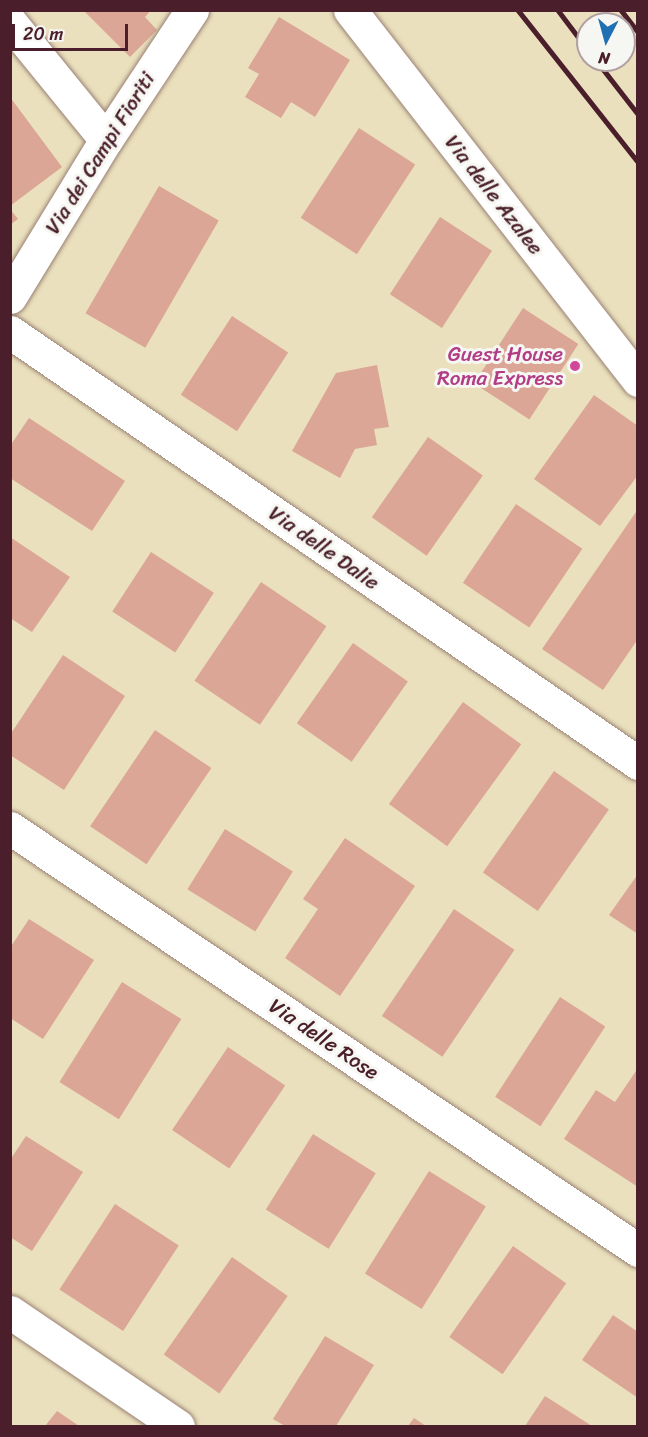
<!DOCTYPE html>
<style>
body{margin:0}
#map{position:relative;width:648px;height:1437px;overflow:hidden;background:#eae0bd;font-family:Sriracha,sans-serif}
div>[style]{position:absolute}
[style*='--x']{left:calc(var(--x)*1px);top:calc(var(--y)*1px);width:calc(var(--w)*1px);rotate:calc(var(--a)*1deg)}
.building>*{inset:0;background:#dba695;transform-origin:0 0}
.roads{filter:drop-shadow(0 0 2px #9a8074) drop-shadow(0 0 2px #9a8074)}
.minor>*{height:33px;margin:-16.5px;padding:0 16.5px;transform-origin:16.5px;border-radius:16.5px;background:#fff}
.rail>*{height:4.5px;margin:-2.25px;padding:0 2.25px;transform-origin:2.25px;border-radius:2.25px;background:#4a1f2b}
.dots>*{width:16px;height:16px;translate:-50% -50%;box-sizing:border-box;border:3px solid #f6f6f2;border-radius:50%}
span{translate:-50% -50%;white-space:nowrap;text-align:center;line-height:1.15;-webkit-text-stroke:6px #f6f6f2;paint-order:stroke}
.street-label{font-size:21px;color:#4a1f2b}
.hotel-label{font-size:21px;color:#b23c85}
.right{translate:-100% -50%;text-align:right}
.frame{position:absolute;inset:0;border:12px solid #4a1f2b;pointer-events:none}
.north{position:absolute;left:576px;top:12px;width:60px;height:60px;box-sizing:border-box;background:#f6f6f2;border:2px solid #b1a0a2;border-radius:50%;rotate:186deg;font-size:16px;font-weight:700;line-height:24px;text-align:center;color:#4a1f2b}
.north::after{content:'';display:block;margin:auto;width:21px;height:27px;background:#1f6fb2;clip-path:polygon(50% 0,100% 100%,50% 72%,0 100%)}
.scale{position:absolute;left:12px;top:24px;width:116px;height:27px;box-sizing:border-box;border:3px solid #4a1f2b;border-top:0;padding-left:8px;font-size:18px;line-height:21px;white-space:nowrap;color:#4a1f2b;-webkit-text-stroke:4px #f6f6f2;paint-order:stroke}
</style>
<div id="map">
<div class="building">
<i style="clip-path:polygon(83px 10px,151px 10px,145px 17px,157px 30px,130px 57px)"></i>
<i style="clip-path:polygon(279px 17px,350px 60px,315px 117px,291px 102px,281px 118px,245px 97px,259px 74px,248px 68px)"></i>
<i style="clip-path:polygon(10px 97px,62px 167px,10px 206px)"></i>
<i style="left:359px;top:128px;width:67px;height:107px;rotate:33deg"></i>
<i style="left:159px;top:186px;width:69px;height:147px;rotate:30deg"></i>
<i style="clip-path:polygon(10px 209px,18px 219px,10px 225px)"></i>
<i style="left:440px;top:217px;width:62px;height:92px;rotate:33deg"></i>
<i style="left:523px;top:308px;width:66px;height:90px;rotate:33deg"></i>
<i style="left:232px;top:316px;width:67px;height:94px;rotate:33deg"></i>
<i style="clip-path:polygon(377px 365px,389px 427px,374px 429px,377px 445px,355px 449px,340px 478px,292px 451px,336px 373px)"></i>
<i style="clip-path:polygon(594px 395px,638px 426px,638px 475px,600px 526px,534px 479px)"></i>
<i style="clip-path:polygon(29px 418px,125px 481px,92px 531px,10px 478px,10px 446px)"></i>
<i style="left:428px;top:437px;width:67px;height:98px;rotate:35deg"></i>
<i style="left:516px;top:504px;width:80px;height:95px;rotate:34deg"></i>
<i style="clip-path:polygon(638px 509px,638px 639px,603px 690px,542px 649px)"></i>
<i style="clip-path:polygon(10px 537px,70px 577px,32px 632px,10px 618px)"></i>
<i style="left:151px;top:552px;width:75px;height:71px;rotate:33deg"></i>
<i style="left:261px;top:582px;width:79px;height:119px;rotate:34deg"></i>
<i style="left:353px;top:643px;width:67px;height:98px;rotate:35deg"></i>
<i style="clip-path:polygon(63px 655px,125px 696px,64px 790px,10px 755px,10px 735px)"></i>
<i style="left:463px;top:702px;width:72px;height:126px;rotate:36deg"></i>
<i style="left:155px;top:730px;width:68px;height:116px;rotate:34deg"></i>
<i style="left:554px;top:771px;width:67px;height:124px;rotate:35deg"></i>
<i style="left:225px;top:829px;width:80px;height:71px;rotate:32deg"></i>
<i style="clip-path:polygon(345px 838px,415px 886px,340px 996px,285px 958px,318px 909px,303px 899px)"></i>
<i style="clip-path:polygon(638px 874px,638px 934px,609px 915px)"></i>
<i style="left:454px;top:909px;width:73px;height:129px;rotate:34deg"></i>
<i style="clip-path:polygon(29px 919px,94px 960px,43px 1039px,10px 1018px,10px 948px)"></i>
<i style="left:122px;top:982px;width:70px;height:118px;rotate:32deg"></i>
<i style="left:560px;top:997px;width:54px;height:119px;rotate:33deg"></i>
<i style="left:228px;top:1047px;width:69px;height:100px;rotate:34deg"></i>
<i style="clip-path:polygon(638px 1068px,638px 1187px,564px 1139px,596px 1090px,615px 1102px)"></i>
<i style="left:313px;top:1134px;width:74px;height:89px;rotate:32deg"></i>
<i style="clip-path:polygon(26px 1136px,83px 1172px,32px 1251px,10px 1237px,10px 1160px)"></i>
<i style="left:429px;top:1171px;width:67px;height:121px;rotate:32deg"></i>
<i style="left:115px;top:1204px;width:76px;height:102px;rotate:33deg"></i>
<i style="left:513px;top:1246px;width:65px;height:111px;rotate:35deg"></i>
<i style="left:232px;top:1257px;width:68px;height:119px;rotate:35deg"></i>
<i style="clip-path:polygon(613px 1315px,638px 1332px,638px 1398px,582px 1360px)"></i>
<i style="clip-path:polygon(325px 1336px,374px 1365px,336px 1426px,285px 1426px,273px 1419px)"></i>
<i style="clip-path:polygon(545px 1396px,592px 1426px,525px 1426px)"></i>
<i style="clip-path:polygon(57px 1411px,79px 1426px,45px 1426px)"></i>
<i style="clip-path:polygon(414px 1418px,426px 1426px,408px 1426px)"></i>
</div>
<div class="roads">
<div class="minor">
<i style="--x:350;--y:10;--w:469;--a:52.1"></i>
<i style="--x:10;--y:22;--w:152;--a:50.9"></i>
<i style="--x:10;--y:297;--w:184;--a:-58.6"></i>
<i style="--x:106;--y:140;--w:156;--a:-56.5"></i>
<i style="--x:10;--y:332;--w:762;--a:34.46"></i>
<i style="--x:10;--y:828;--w:757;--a:33.9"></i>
<i style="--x:10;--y:1312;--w:203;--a:34.2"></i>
</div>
</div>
<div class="rail">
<i style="--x:518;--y:10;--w:194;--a:51.7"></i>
<i style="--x:558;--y:10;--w:50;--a:53.1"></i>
<i style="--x:621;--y:10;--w:28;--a:52"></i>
<i style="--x:596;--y:60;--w:68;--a:52.1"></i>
</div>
<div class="dots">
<i style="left:575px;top:366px;background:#d1479c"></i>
</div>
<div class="street-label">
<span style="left:100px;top:153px;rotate:-58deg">Via dei Campi Fioriti</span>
<span style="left:494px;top:195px;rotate:52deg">Via delle Azalee</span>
<span style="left:324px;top:548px;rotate:35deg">Via delle Dalie</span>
<span style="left:324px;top:1039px;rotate:34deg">Via delle Rose</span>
</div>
<div class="hotel-label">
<span class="right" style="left:563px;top:366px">Guest House<br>Roma Express</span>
</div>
<div class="frame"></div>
<div class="north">N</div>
<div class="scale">20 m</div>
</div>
